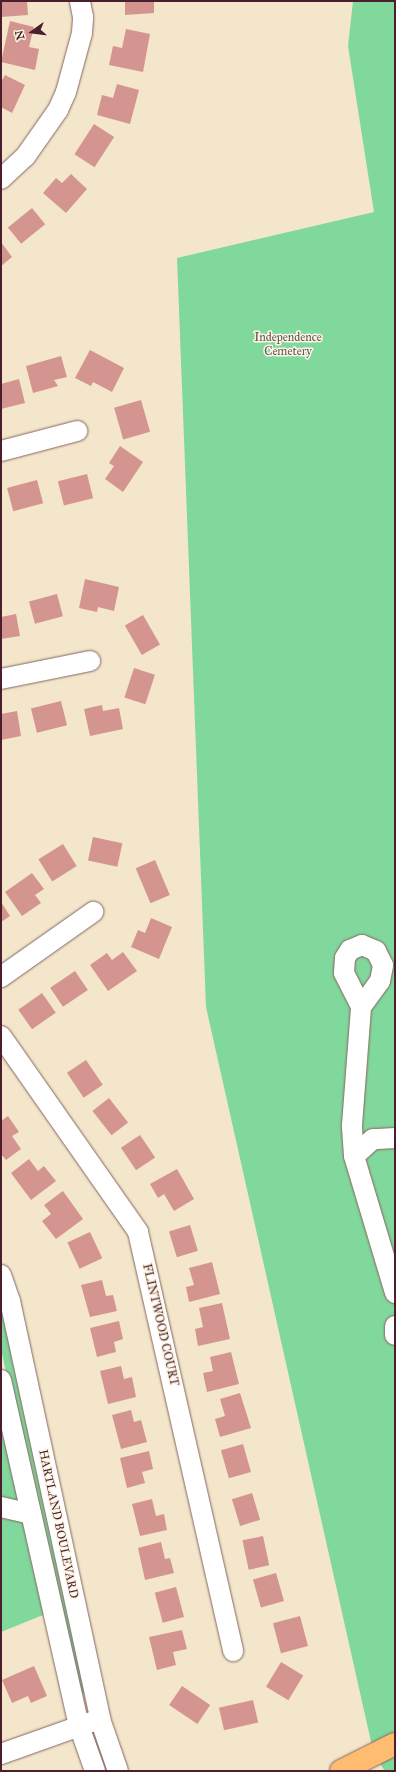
<!DOCTYPE html>
<style>
body{margin:0}
#map{position:relative;width:396px;height:1772px;overflow:hidden;background:#f3e6ca;font-family:"IM FELL Great Primer",serif}
div>[style]{position:absolute}
[style*='--x']{left:calc(var(--x)*1px);top:calc(var(--y)*1px);width:calc(var(--w)*1px);rotate:calc(var(--a)*1deg)}
.green>*{inset:0;background:#81d89c}
.building>*{inset:0;background:#d49591;transform-origin:0 0}
.roads{filter:drop-shadow(0 0 1px #856563) drop-shadow(0 0 1px #856563)}
.minor>*{height:20px;margin:-10px;padding:0 10px;transform-origin:10px;border-radius:10px;background:#fff}
.major>*{height:22px;margin:-11px;padding:0 11px;transform-origin:11px;border-radius:11px;background:#febc70}
span{translate:-50% -50%;white-space:nowrap;text-align:center;line-height:1.15;-webkit-text-stroke:3px #fcf5e5;paint-order:stroke}
.park-label{font-size:12px;color:#5a564d}
.street-label{font-size:12px;color:#4a1f2b}
.frame{position:absolute;inset:0;border:2px solid #4a1f2b;pointer-events:none}
.north{position:absolute;left:12px;top:12px;width:40px;height:40px;-webkit-text-stroke:3px #fcf5e5;paint-order:stroke;rotate:256deg;font-size:11px;font-weight:700;line-height:16px;text-align:center;color:#4a1f2b}
.north::after{content:'';display:block;margin:auto;width:14px;height:18px;background:#4a1f2b;clip-path:polygon(50% 0,100% 100%,50% 72%,0 100%)}
</style>
<div id="map">
<div class="green">
<i style="clip-path:polygon(353px 1px,395px 1px,395px 1771px,385px 1771px,374px 1755px,206px 1007px,177px 258px,374px 212px,348px 46px)"></i>
<i style="clip-path:polygon(1px 1301px,85px 1693px,81px 1694px,76px 1689px,1px 1349px)"></i>
<i style="clip-path:polygon(1px 1380px,53px 1611px,1px 1632px)"></i>
</div>
<div class="building">
<i style="clip-path:polygon(1px 1px,27px 1px,28px 15px,1px 17px)"></i>
<i style="clip-path:polygon(125px 1px,154px 1px,154px 13px,125px 15px)"></i>
<i style="clip-path:polygon(10px 21px,34px 27px,29px 47px,39px 49px,35px 70px,1px 62px)"></i>
<i style="clip-path:polygon(126px 29px,150px 34px,143px 72px,109px 65px,113px 46px,122px 48px)"></i>
<i style="clip-path:polygon(5px 75px,25px 85px,12px 113px,1px 107px,1px 82px)"></i>
<i style="clip-path:polygon(117px 84px,139px 90px,130px 124px,97px 115px,102px 95px,113px 98px)"></i>
<i style="left:94px;top:124px;width:24px;height:36px;rotate:33deg"></i>
<i style="clip-path:polygon(71px 174px,87px 189px,66px 213px,43px 193px,56px 178px,62px 183px)"></i>
<i style="left:32px;top:208px;width:21px;height:31px;rotate:51deg"></i>
<i style="clip-path:polygon(1px 242px,12px 257px,1px 266px)"></i>
<i style="clip-path:polygon(90px 350px,124px 368px,112px 392px,93px 382px,91px 386px,75px 378px)"></i>
<i style="clip-path:polygon(61px 356px,67px 377px,54px 380px,58px 386px,33px 393px,26px 366px)"></i>
<i style="clip-path:polygon(19px 379px,25px 403px,1px 409px,1px 384px)"></i>
<i style="left:141px;top:400px;width:33px;height:28px;rotate:74deg"></i>
<i style="clip-path:polygon(120px 446px,143px 462px,123px 492px,105px 479px,114px 466px,109px 463px)"></i>
<i style="left:87px;top:474px;width:25px;height:30px;rotate:76deg"></i>
<i style="left:37px;top:480px;width:24px;height:31px;rotate:75deg"></i>
<i style="clip-path:polygon(85px 579px,119px 587px,114px 611px,98px 607px,97px 612px,79px 608px)"></i>
<i style="left:57px;top:594px;width:23px;height:29px;rotate:75deg"></i>
<i style="clip-path:polygon(16px 614px,20px 636px,1px 639px,1px 617px)"></i>
<i style="left:143px;top:615px;width:34px;height:21px;rotate:60deg"></i>
<i style="left:134px;top:668px;width:22px;height:31px;rotate:18deg"></i>
<i style="left:61px;top:701px;width:25px;height:31px;rotate:76deg"></i>
<i style="clip-path:polygon(102px 705px,103px 711px,119px 708px,123px 729px,90px 736px,84px 709px)"></i>
<i style="clip-path:polygon(17px 711px,21px 736px,1px 740px,1px 714px)"></i>
<i style="left:93px;top:837px;width:30px;height:24px;rotate:12deg"></i>
<i style="left:63px;top:844px;width:26px;height:29px;rotate:58deg"></i>
<i style="left:155px;top:860px;width:38px;height:21px;rotate:67deg"></i>
<i style="clip-path:polygon(32px 873px,44px 889px,35px 895px,41px 903px,22px 916px,5px 892px)"></i>
<i style="clip-path:polygon(1px 902px,10px 916px,1px 922px)"></i>
<i style="clip-path:polygon(151px 918px,172px 927px,159px 959px,131px 947px,138px 930px,145px 933px)"></i>
<i style="clip-path:polygon(123px 952px,137px 971px,108px 991px,90px 965px,107px 953px,112px 960px)"></i>
<i style="left:75px;top:971px;width:23px;height:30px;rotate:56deg"></i>
<i style="left:42px;top:993px;width:24px;height:29px;rotate:55deg"></i>
<i style="left:86px;top:1060px;width:30px;height:23px;rotate:56deg"></i>
<i style="left:109px;top:1098px;width:31px;height:21px;rotate:52deg"></i>
<i style="clip-path:polygon(8px 1116px,19px 1132px,12px 1136px,21px 1149px,6px 1160px,1px 1154px,1px 1121px)"></i>
<i style="left:140px;top:1135px;width:27px;height:23px;rotate:56deg"></i>
<i style="clip-path:polygon(29px 1159px,38px 1171px,44px 1166px,56px 1181px,31px 1200px,11px 1173px)"></i>
<i style="clip-path:polygon(177px 1169px,194px 1199px,174px 1211px,164px 1194px,158px 1198px,150px 1184px)"></i>
<i style="clip-path:polygon(63px 1191px,83px 1219px,56px 1239px,42px 1221px,51px 1214px,44px 1205px)"></i>
<i style="left:190px;top:1225px;width:27px;height:22px;rotate:73deg"></i>
<i style="left:90px;top:1232px;width:29px;height:25px;rotate:65deg"></i>
<i style="clip-path:polygon(212px 1262px,220px 1294px,189px 1302px,186px 1287px,194px 1285px,189px 1268px)"></i>
<i style="clip-path:polygon(102px 1280px,106px 1296px,113px 1295px,117px 1311px,90px 1317px,81px 1285px)"></i>
<i style="clip-path:polygon(222px 1303px,230px 1339px,198px 1346px,195px 1329px,203px 1327px,199px 1308px)"></i>
<i style="clip-path:polygon(119px 1321px,123px 1339px,114px 1342px,116px 1352px,97px 1357px,90px 1328px)"></i>
<i style="clip-path:polygon(231px 1352px,239px 1384px,207px 1392px,203px 1373px,213px 1371px,210px 1357px)"></i>
<i style="clip-path:polygon(121px 1366px,124px 1379px,132px 1377px,136px 1397px,108px 1404px,100px 1371px)"></i>
<i style="clip-path:polygon(240px 1393px,251px 1428px,220px 1437px,215px 1419px,225px 1416px,220px 1399px)"></i>
<i style="clip-path:polygon(131px 1410px,134px 1422px,141px 1420px,147px 1442px,121px 1449px,112px 1415px)"></i>
<i style="left:243px;top:1444px;width:29px;height:23px;rotate:74deg"></i>
<i style="clip-path:polygon(149px 1451px,153px 1469px,142px 1472px,145px 1483px,127px 1488px,120px 1458px)"></i>
<i style="left:252px;top:1493px;width:28px;height:21px;rotate:73deg"></i>
<i style="clip-path:polygon(152px 1499px,156px 1516px,164px 1514px,167px 1530px,140px 1536px,132px 1504px)"></i>
<i style="left:263px;top:1536px;width:30px;height:21px;rotate:78deg"></i>
<i style="clip-path:polygon(161px 1542px,165px 1559px,170px 1558px,174px 1573px,145px 1580px,138px 1548px)"></i>
<i style="left:276px;top:1573px;width:29px;height:24px;rotate:74deg"></i>
<i style="left:176px;top:1587px;width:31px;height:22px;rotate:75deg"></i>
<i style="left:300px;top:1616px;width:31px;height:28px;rotate:75deg"></i>
<i style="clip-path:polygon(182px 1630px,187px 1649px,173px 1652px,176px 1665px,157px 1670px,149px 1637px)"></i>
<i style="left:281px;top:1662px;width:26px;height:29px;rotate:31deg"></i>
<i style="clip-path:polygon(34px 1666px,47px 1696px,31px 1703px,28px 1696px,12px 1703px,2px 1680px)"></i>
<i style="left:182px;top:1686px;width:34px;height:23px;rotate:34deg"></i>
<i style="left:253px;top:1700px;width:23px;height:35px;rotate:77deg"></i>
</div>
<div class="roads">
<div class="minor">
<i style="--x:1;--y:179;--w:33;--a:-43"></i>
<i style="--x:25;--y:157;--w:57;--a:-54.9"></i>
<i style="--x:58;--y:110;--w:20;--a:-66"></i>
<i style="--x:66;--y:92;--w:61;--a:-74.8"></i>
<i style="--x:82;--y:33;--w:16;--a:-86"></i>
<i style="--x:83;--y:17;--w:16;--a:-101"></i>
<i style="--x:1;--y:451;--w:79;--a:-14.7"></i>
<i style="--x:1;--y:679;--w:91;--a:-11.4"></i>
<i style="--x:1;--y:977;--w:113;--a:-35.2"></i>
<i style="--x:1;--y:1036;--w:239;--a:55"></i>
<i style="--x:138;--y:1232;--w:430;--a:77.2"></i>
<i style="--x:395;--y:1138;--w:22;--a:177"></i>
<i style="--x:373;--y:1139;--w:25;--a:138"></i>
<i style="--x:354;--y:1156;--w:143;--a:73.3"></i>
<i style="--x:354;--y:1156;--w:31;--a:-94"></i>
<i style="--x:352;--y:1125;--w:118;--a:-85.6"></i>
<i style="--x:361;--y:1007;--w:32;--a:-54"></i>
<i style="--x:380;--y:981;--w:16;--a:-79"></i>
<i style="--x:383;--y:965;--w:16;--a:-117"></i>
<i style="--x:376;--y:951;--w:15;--a:-157"></i>
<i style="--x:362;--y:945;--w:13;--a:157"></i>
<i style="--x:350;--y:950;--w:9;--a:122"></i>
<i style="--x:345;--y:958;--w:15;--a:94"></i>
<i style="--x:344;--y:973;--w:38;--a:63"></i>
<i style="--x:1;--y:1275;--w:28;--a:71"></i>
<i style="--x:10;--y:1301;--w:428;--a:77.8"></i>
<i style="--x:100;--y:1719;--w:55;--a:70.9"></i>
<i style="--x:395;--y:1326;--w:9;--a:90"></i>
<i style="--x:1;--y:1380;--w:355;--a:77.3"></i>
<i style="--x:79;--y:1726;--w:48;--a:70.4"></i>
<i style="--x:1;--y:1507;--w:31;--a:13"></i>
<i style="--x:1;--y:1754;--w:96;--a:-19.6"></i>
</div>
<div class="major">
<i style="--x:341;--y:1771;--w:60;--a:-26.6"></i>
</div>
</div>
<div class="park-label">
<span style="left:288px;top:345px">Independence<br>Cemetery</span>
</div>
<div class="street-label">
<span style="left:160px;top:1325px;rotate:77deg">FLINTWOOD COURT</span>
<span style="left:58px;top:1524px;rotate:78deg">HARTLAND BOULEVARD</span>
</div>
<div class="frame"></div>
<div class="north">N</div>
</div>
